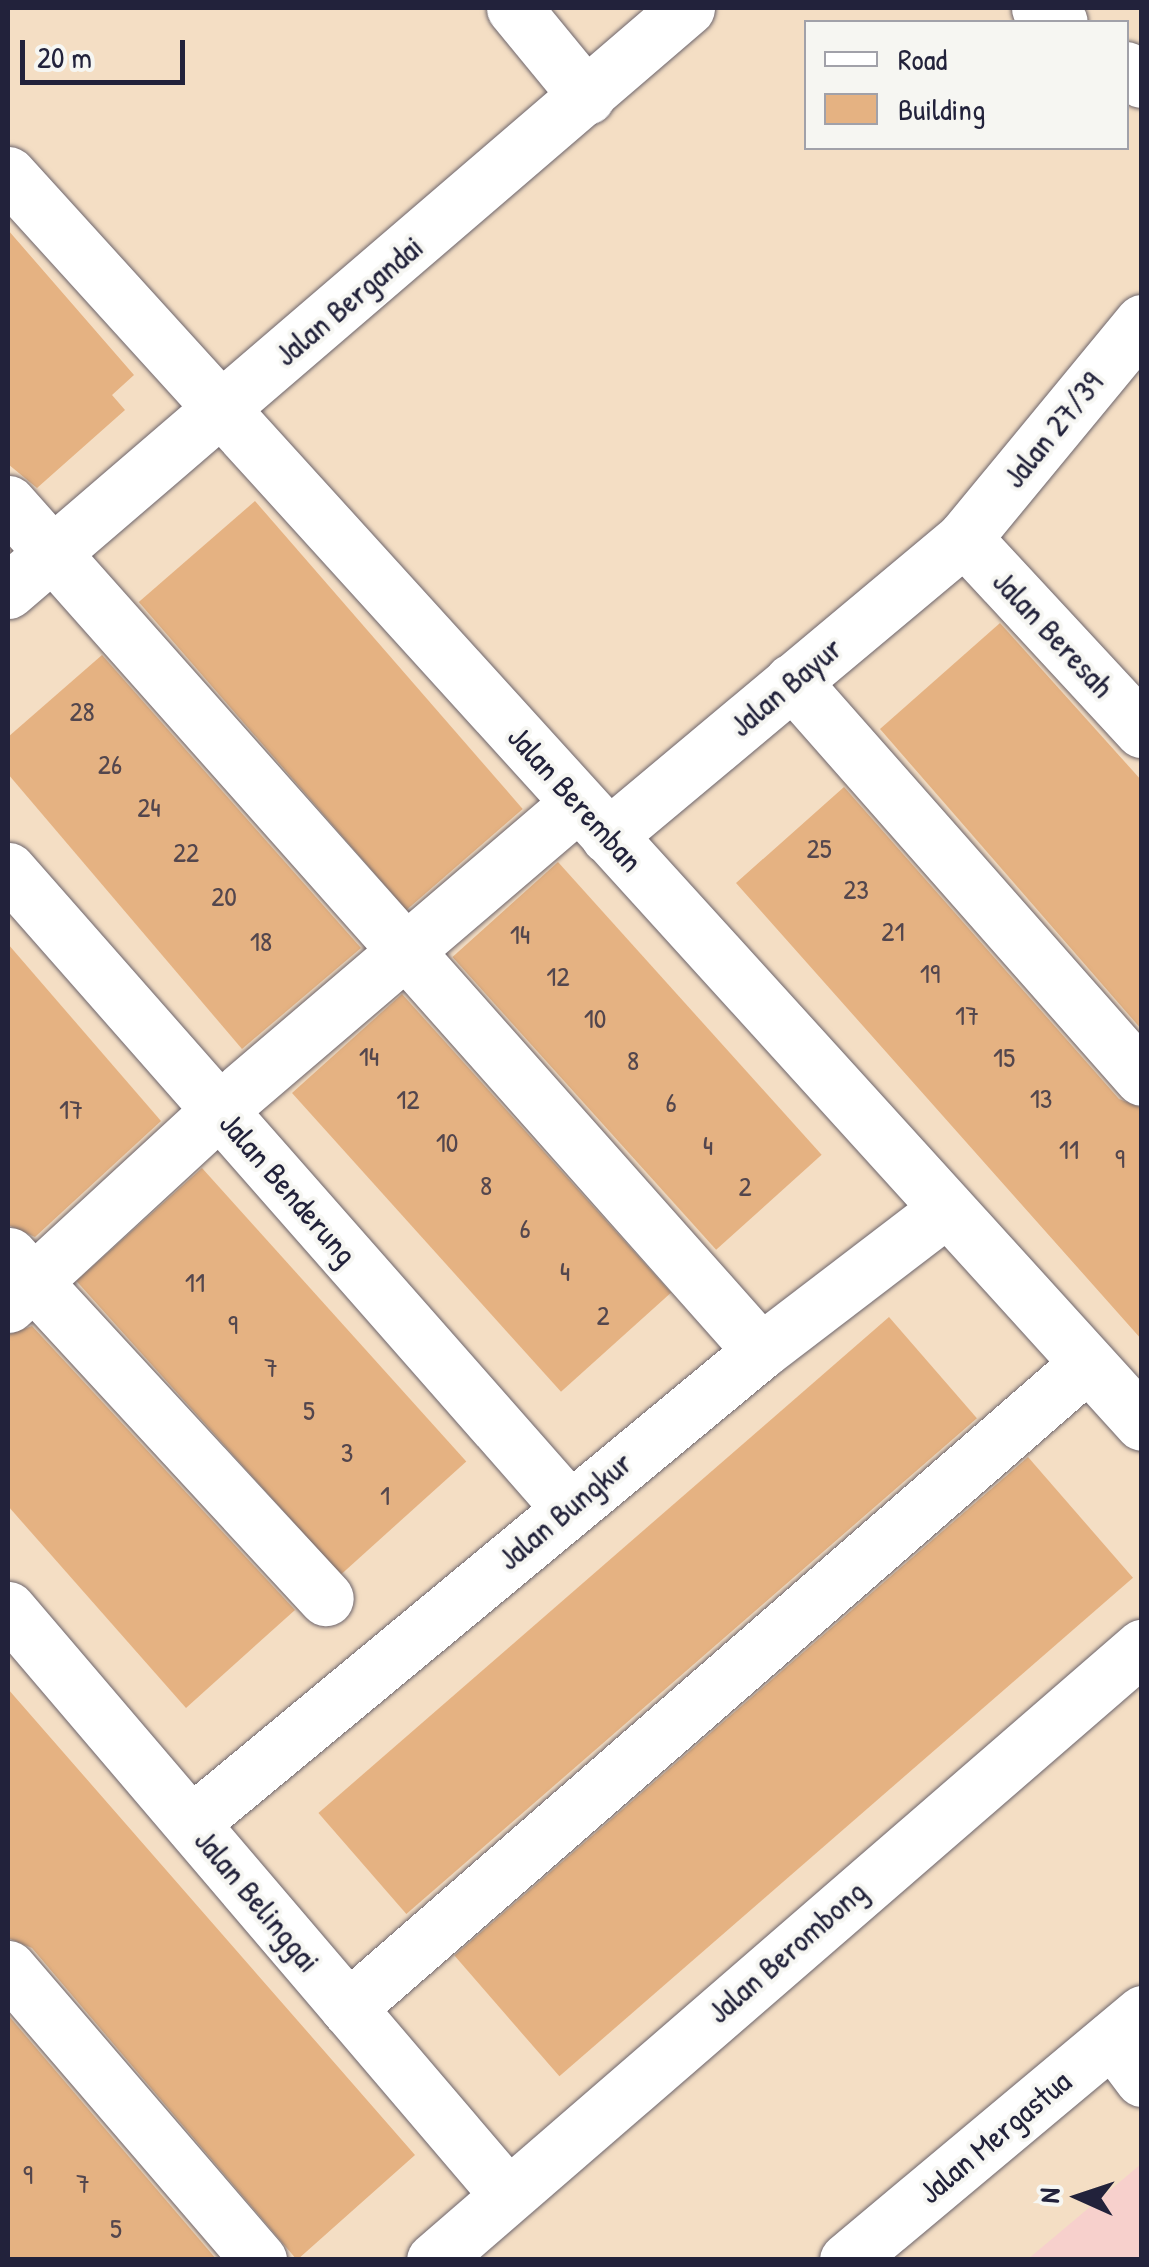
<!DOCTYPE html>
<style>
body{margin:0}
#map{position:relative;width:1149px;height:2267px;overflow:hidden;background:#f4dec4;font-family:"Patrick Hand",sans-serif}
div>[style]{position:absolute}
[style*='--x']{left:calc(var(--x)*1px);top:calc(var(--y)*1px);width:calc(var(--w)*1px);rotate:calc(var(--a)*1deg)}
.built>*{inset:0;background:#f7d0cc}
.building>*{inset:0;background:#e5b282;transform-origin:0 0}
.roads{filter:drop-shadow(0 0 2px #6c646b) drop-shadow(0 0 2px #6c646b)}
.minor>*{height:55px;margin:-27.5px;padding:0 27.5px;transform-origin:27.5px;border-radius:27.5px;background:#fff}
.major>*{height:55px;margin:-27.5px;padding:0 27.5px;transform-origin:27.5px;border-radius:27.5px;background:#fff}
span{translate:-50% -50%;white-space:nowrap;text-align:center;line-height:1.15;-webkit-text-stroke:8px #f6f6f2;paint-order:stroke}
.number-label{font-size:28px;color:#53464d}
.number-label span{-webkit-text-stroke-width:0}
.street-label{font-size:32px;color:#22223b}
.frame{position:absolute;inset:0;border:10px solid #22223b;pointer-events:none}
.legend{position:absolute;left:804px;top:20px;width:325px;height:130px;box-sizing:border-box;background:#f6f6f2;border:2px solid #a1a1a9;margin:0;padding:12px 18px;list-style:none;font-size:30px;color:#22223b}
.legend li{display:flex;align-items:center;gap:20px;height:50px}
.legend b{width:50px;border:2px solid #a1a1a9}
.north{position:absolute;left:1029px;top:2147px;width:100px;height:100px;-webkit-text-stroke:8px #f6f6f2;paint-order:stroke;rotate:273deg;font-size:28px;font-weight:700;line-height:40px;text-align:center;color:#22223b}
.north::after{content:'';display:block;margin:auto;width:35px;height:45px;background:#22223b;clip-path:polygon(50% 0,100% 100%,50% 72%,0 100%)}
.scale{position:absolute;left:20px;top:40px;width:165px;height:45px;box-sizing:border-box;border:5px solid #22223b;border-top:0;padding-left:12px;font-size:30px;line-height:35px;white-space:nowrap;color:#22223b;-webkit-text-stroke:8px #f6f6f2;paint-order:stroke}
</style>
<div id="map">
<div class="built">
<i style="clip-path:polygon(1141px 2164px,1141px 2259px,1028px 2259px)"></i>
</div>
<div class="building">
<i style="clip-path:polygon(8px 230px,134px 375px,112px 395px,125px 410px,37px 488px,8px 464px)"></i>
<i style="left:255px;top:501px;width:408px;height:154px;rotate:49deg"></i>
<i style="clip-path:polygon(1000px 623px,1142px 781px,1142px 1030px,880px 729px)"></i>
<i style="clip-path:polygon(102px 655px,361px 948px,242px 1049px,8px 774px,8px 737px)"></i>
<i style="clip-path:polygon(844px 787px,1119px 1099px,1142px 1108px,1142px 1340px,736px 883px)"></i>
<i style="left:558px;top:862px;width:394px;height:142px;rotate:48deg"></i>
<i style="clip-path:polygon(8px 944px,161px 1121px,35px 1237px,8px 1225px)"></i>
<i style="left:402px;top:994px;width:402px;height:148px;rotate:48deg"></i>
<i style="left:202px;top:1168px;width:395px;height:169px;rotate:48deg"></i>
<i style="left:889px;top:1317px;width:134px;height:756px;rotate:49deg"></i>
<i style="clip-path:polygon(32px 1326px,295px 1610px,186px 1708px,8px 1506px,8px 1335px)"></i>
<i style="left:1028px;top:1457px;width:160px;height:760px;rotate:49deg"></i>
<i style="clip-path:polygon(8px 1689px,415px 2155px,297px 2260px,32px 1948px,8px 1938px)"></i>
<i style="clip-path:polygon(8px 2015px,217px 2260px,8px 2260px)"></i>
</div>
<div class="roads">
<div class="minor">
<i style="--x:514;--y:8;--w:115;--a:50.6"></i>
<i style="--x:1039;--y:8;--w:25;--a:34"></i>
<i style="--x:1126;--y:69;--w:19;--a:35"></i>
<i style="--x:8;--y:174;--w:1687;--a:47.76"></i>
<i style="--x:8;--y:503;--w:1134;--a:48.4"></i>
<i style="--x:964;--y:538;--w:262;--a:47.2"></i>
<i style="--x:8;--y:591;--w:895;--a:-40.65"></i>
<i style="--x:792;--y:681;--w:529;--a:48.6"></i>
<i style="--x:608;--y:836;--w:464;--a:-39.9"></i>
<i style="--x:964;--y:538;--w:280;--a:-50.5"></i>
<i style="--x:8;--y:870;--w:850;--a:48.67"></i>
<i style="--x:9;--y:1255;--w:467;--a:47.3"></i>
<i style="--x:8;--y:1305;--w:287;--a:-42.7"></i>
<i style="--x:219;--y:1110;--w:472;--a:-40.5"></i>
<i style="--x:8;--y:1609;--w:769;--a:49.54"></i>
<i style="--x:191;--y:1823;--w:740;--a:-39.63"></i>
<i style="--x:761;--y:1351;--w:234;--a:-37.4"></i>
<i style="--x:8;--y:1968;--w:385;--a:49.3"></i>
<i style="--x:348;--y:2008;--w:980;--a:-41.07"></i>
<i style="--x:1112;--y:2039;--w:50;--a:53.1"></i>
<i style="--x:434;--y:2260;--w:937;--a:-40.89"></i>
</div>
<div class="major">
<i style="--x:847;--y:2260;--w:385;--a:-39.9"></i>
</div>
</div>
<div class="number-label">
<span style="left:82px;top:711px">28</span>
<span style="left:110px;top:764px">26</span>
<span style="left:149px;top:807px">24</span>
<span style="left:819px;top:848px">25</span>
<span style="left:186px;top:852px">22</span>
<span style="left:856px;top:889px">23</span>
<span style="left:224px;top:896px">20</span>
<span style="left:893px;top:931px">21</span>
<span style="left:520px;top:934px">14</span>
<span style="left:261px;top:941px">18</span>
<span style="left:930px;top:973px">19</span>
<span style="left:558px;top:976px">12</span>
<span style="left:967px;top:1015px">17</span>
<span style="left:595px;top:1018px">10</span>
<span style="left:369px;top:1056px">14</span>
<span style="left:1004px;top:1057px">15</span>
<span style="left:633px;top:1060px">8</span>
<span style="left:1041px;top:1098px">13</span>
<span style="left:408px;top:1099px">12</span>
<span style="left:671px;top:1102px">6</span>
<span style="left:71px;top:1109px">17</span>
<span style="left:447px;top:1142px">10</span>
<span style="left:708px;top:1145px">4</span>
<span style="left:1069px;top:1149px">11</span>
<span style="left:1120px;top:1158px">9</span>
<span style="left:486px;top:1185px">8</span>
<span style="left:745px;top:1186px">2</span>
<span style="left:525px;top:1228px">6</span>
<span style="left:565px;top:1271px">4</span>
<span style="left:195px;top:1282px">11</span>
<span style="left:603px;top:1315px">2</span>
<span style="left:233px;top:1324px">9</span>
<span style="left:271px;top:1367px">7</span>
<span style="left:309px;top:1410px">5</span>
<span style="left:347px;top:1452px">3</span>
<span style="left:385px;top:1495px">1</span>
<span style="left:28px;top:2174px">9</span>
<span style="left:83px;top:2183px">7</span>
<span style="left:116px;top:2228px">5</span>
</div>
<div class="street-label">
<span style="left:349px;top:301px;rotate:-40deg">Jalan Bergandai</span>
<span style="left:1053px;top:430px;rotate:-51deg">Jalan 27/39</span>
<span style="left:1053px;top:634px;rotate:47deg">Jalan Beresah</span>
<span style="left:786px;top:687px;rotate:-40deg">Jalan Bayur</span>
<span style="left:575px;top:799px;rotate:48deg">Jalan Beremban</span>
<span style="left:288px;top:1189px;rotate:49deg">Jalan Benderung</span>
<span style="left:565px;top:1511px;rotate:-40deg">Jalan Bungkur</span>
<span style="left:257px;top:1901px;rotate:50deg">Jalan Belinggai</span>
<span style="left:787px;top:1952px;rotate:-41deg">Jalan Berombong</span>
<span style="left:995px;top:2137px;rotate:-40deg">Jalan Mergastua</span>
</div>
<div class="frame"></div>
<ul class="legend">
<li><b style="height:12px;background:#fff"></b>Road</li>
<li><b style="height:28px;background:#e5b282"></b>Building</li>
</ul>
<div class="north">N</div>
<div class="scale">20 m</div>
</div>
